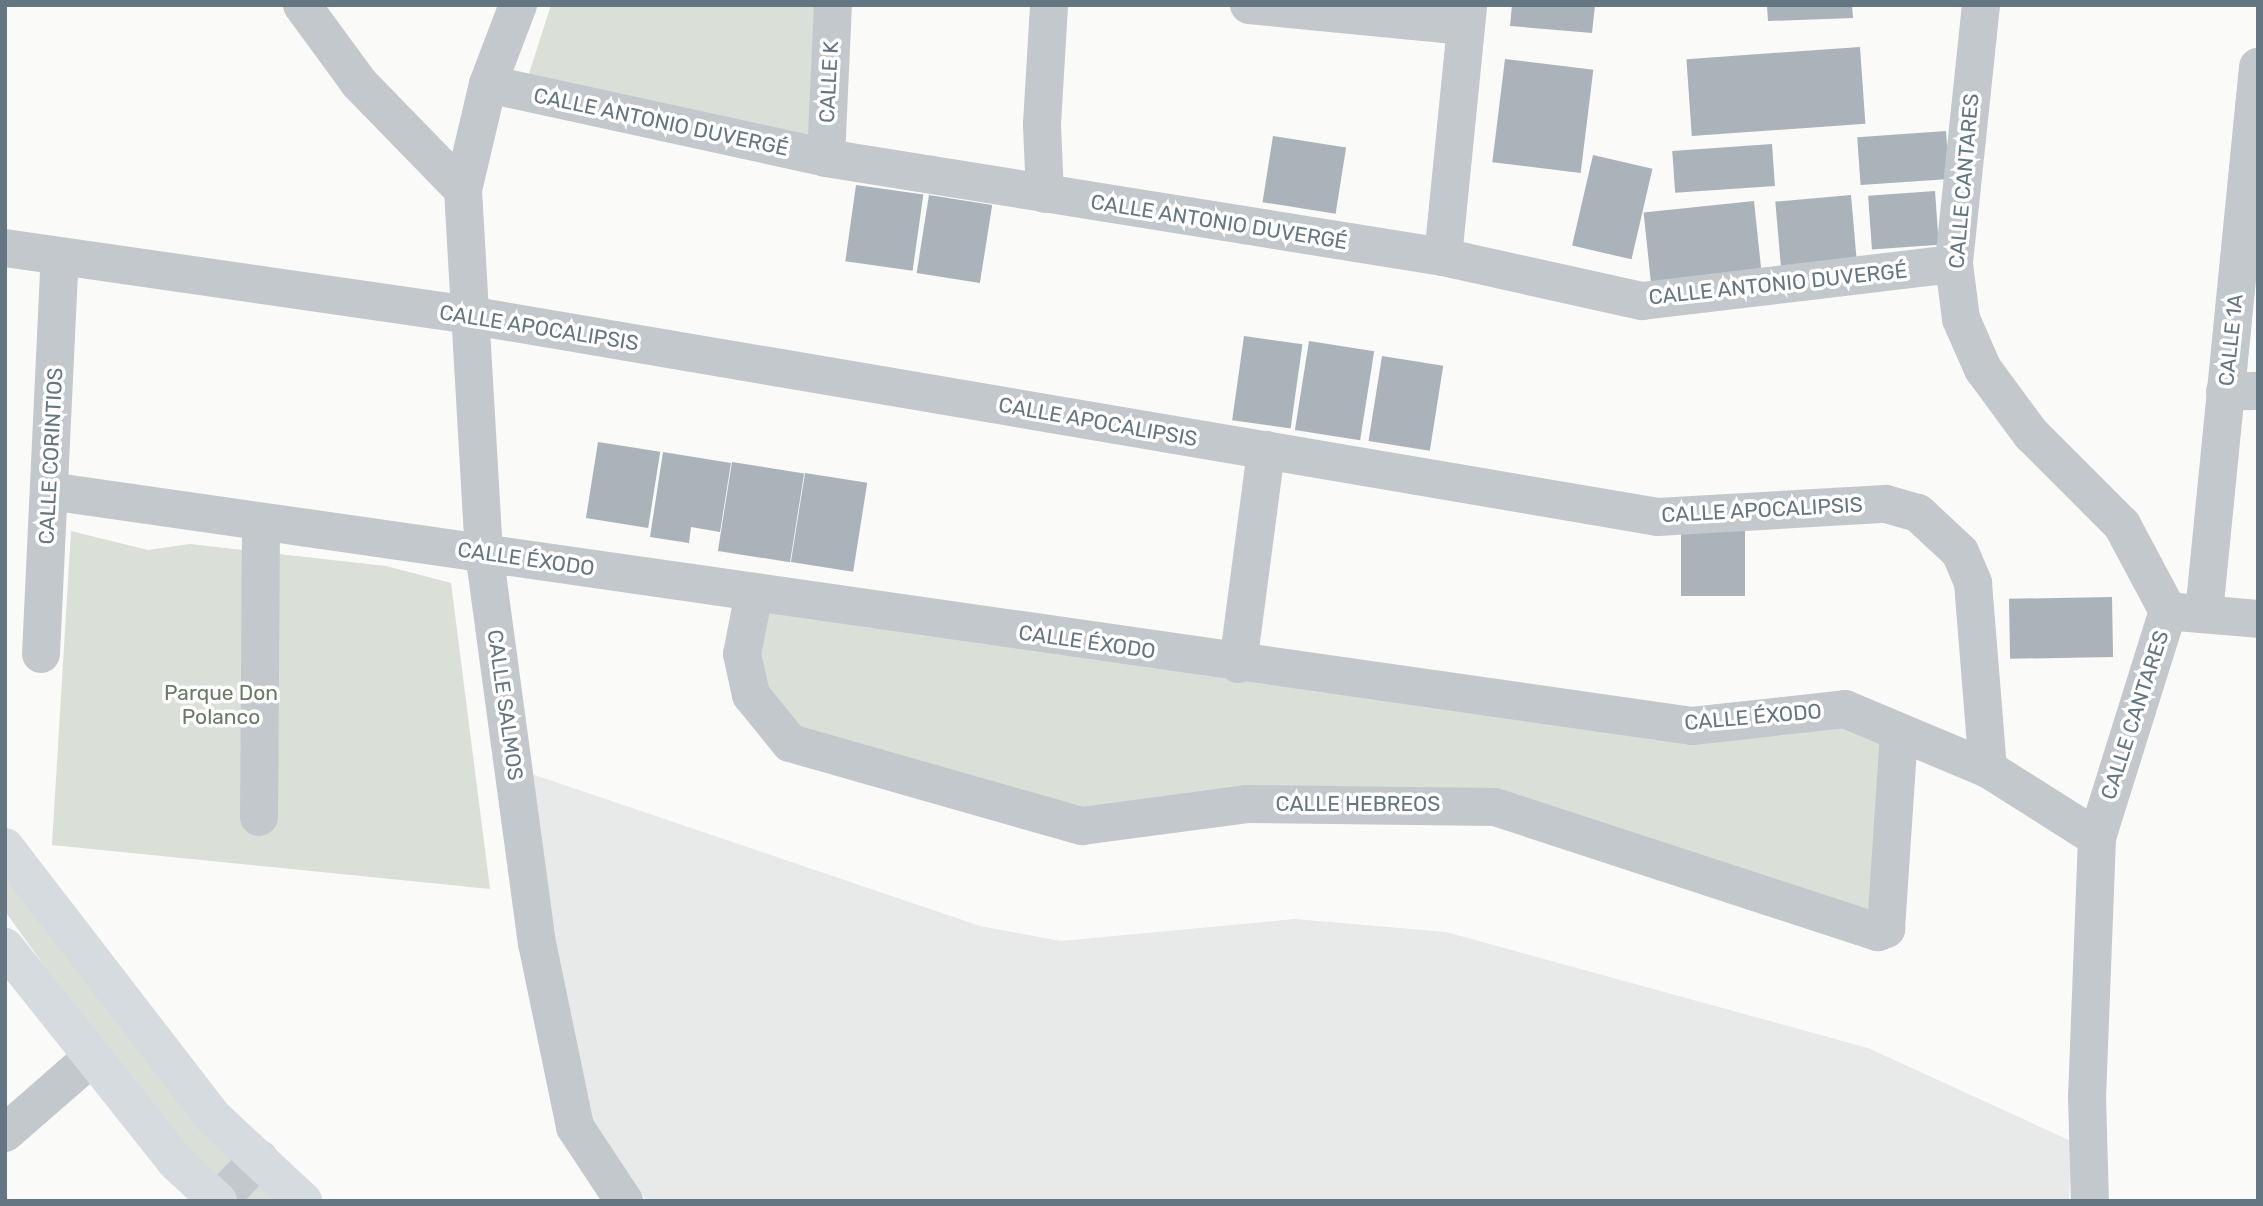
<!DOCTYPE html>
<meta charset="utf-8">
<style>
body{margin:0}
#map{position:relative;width:2263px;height:1206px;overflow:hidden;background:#fafaf8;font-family:Rubik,sans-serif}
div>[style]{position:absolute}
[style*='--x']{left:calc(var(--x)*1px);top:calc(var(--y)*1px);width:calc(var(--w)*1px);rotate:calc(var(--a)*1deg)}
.built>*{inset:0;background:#e8e9e9}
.green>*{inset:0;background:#dadfd7}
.building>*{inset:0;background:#aab3b9;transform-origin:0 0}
.minor>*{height:38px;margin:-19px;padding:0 19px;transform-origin:19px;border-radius:19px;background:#c3c8cc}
.major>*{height:38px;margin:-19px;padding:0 19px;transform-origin:19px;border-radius:19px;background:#d6dbdf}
span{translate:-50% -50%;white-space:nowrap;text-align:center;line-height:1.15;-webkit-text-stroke:7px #fff;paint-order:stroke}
.street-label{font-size:21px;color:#657683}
.park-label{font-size:21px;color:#687a64}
.frame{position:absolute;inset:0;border:7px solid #657683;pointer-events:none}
</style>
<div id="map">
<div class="built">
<i style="clip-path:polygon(526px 772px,980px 926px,1061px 941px,1295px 919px,1446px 932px,1868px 1048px,2071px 1141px,2069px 1201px,647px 1201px,588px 1124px)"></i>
</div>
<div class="green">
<i style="clip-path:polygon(551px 5px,824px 5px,816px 144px,525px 86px)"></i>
<i style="clip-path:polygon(71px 531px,148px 550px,190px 544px,386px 566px,451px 583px,490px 889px,52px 845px)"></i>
<i style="clip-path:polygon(761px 601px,1686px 735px,1842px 716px,1892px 737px,1883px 929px,1496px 798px,1081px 817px,793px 733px,760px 691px)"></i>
<i style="clip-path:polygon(5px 839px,308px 1201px,224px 1201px,184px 1162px,5px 911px)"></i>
</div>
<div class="building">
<i style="clip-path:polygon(1512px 5px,1595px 5px,1592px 33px,1510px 26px)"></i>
<i style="clip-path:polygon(1767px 5px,1852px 5px,1853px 18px,1768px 21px)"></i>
<i style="left:1860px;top:47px;width:77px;height:174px;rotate:86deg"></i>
<i style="left:1505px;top:59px;width:89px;height:104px;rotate:7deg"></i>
<i style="left:1946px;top:131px;width:48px;height:89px;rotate:86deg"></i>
<i style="left:1273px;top:136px;width:74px;height:67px;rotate:9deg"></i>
<i style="left:1772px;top:144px;width:42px;height:100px;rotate:86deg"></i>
<i style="left:1593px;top:155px;width:61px;height:93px;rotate:13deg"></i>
<i style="left:856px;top:185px;width:68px;height:77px;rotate:8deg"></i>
<i style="left:1935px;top:191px;width:54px;height:67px;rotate:86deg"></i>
<i style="left:929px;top:195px;width:64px;height:79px;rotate:9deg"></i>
<i style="left:1851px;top:195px;width:65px;height:76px;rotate:85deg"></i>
<i style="left:1754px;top:201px;width:70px;height:111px;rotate:84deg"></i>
<i style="left:1244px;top:336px;width:59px;height:85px;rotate:8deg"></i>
<i style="left:1309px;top:341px;width:66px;height:90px;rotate:9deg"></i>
<i style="left:1382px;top:356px;width:62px;height:86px;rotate:9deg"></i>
<i style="left:598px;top:442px;width:63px;height:77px;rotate:9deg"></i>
<i style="clip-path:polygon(663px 452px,731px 463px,720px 532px,691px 527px,689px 543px,650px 537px)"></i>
<i style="left:732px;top:462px;width:73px;height:90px;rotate:9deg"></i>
<i style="left:805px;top:473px;width:63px;height:90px;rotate:9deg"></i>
<i style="left:1745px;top:528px;width:68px;height:64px;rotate:90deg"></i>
<i style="left:2112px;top:597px;width:60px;height:103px;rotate:89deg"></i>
</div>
<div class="minor">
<i style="--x:302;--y:5;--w:97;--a:53.8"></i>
<i style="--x:359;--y:83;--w:149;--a:45.8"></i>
<i style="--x:518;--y:5;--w:85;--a:110.8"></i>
<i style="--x:488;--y:84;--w:109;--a:103.3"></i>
<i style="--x:463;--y:190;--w:363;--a:86.7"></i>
<i style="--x:484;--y:552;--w:395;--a:82.3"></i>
<i style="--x:537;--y:943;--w:188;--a:78.3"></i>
<i style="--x:575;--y:1127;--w:89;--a:56.5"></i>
<i style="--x:1249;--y:5;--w:217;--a:5.6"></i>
<i style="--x:1981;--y:5;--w:260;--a:96"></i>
<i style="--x:1954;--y:264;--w:55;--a:82.7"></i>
<i style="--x:1961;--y:319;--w:55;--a:66.3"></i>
<i style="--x:1983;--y:369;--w:81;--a:53.6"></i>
<i style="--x:2031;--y:434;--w:129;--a:45"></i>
<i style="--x:2122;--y:525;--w:98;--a:61.9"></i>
<i style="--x:2168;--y:611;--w:238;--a:107.4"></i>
<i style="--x:2097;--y:838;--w:258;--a:92.2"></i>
<i style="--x:2087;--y:1096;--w:105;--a:88.4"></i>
<i style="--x:488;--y:84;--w:346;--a:12.3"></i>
<i style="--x:826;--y:158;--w:625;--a:9.12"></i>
<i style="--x:1443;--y:257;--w:204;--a:12.5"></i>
<i style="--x:1642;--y:301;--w:314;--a:-6.8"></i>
<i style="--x:826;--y:158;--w:153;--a:-87.4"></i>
<i style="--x:1045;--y:194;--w:70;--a:-92.5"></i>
<i style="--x:1042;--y:124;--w:119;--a:-86.6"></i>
<i style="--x:5;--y:248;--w:468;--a:8.2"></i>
<i style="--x:468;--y:315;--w:1207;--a:9.63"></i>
<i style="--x:1658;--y:517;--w:228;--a:-3.3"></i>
<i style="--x:1886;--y:504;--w:33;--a:16"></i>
<i style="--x:1918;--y:513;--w:57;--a:42.9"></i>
<i style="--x:1960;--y:552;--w:34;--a:67"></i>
<i style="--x:1973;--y:583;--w:187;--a:85.4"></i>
<i style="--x:1443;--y:257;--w:253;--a:-84.3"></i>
<i style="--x:2225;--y:392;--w:33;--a:-2"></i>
<i style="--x:49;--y:491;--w:1660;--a:8.14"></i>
<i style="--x:1692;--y:726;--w:154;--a:-6.3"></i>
<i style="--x:1845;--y:709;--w:155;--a:22.8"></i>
<i style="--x:1988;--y:769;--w:129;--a:32.3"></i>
<i style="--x:754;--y:593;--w:62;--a:101.1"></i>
<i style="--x:742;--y:654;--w:42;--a:77.6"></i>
<i style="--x:751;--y:695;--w:62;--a:50.9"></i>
<i style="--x:790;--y:743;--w:304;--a:15.9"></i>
<i style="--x:1082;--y:826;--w:166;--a:-7.6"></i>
<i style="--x:1247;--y:804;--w:248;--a:0.7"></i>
<i style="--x:1495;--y:807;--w:403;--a:18.1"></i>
<i style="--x:1878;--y:932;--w:9;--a:-21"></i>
<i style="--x:1886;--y:929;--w:197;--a:-86.2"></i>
<i style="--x:2177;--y:612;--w:81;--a:4.9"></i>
<i style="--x:2204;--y:613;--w:549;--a:-84.35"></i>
<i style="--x:41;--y:654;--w:396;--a:-87.3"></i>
<i style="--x:1238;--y:664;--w:216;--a:-82.5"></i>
<i style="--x:259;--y:817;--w:294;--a:-89.6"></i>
<i style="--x:5;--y:1133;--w:114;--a:-41.1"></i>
<i style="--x:218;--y:1201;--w:59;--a:-45.7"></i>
</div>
<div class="major">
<i style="--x:5;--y:847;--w:342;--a:52.4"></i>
<i style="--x:214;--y:1118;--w:122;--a:43"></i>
<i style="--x:5;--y:947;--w:273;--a:51.5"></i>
<i style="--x:175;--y:1161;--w:59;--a:42.9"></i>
</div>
<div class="street-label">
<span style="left:829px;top:82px;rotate:-87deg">CALLE K</span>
<span style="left:661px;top:122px;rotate:12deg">CALLE ANTONIO DUVERGÉ</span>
<span style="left:1964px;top:181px;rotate:-85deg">CALLE CANTARES</span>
<span style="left:1219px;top:222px;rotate:9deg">CALLE ANTONIO DUVERGÉ</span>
<span style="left:1778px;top:284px;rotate:-6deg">CALLE ANTONIO DUVERGÉ</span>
<span style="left:539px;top:328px;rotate:9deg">CALLE APOCALIPSIS</span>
<span style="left:2231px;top:340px;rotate:-84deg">CALLE 1A</span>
<span style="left:1098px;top:422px;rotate:10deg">CALLE APOCALIPSIS</span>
<span style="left:51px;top:456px;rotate:-87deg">CALLE CORINTIOS</span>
<span style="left:1762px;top:510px;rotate:-3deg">CALLE APOCALIPSIS</span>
<span style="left:526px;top:559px;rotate:8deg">CALLE ÉXODO</span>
<span style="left:1087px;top:642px;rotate:8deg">CALLE ÉXODO</span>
<span style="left:505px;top:705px;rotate:82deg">CALLE SALMOS</span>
<span style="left:2135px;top:715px;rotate:-72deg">CALLE CANTARES</span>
<span style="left:1753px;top:717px;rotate:-5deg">CALLE ÉXODO</span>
<span style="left:1358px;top:804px">CALLE HEBREOS</span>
</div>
<div class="park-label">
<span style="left:221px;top:705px">Parque Don<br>Polanco</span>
</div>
<div class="frame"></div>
</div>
